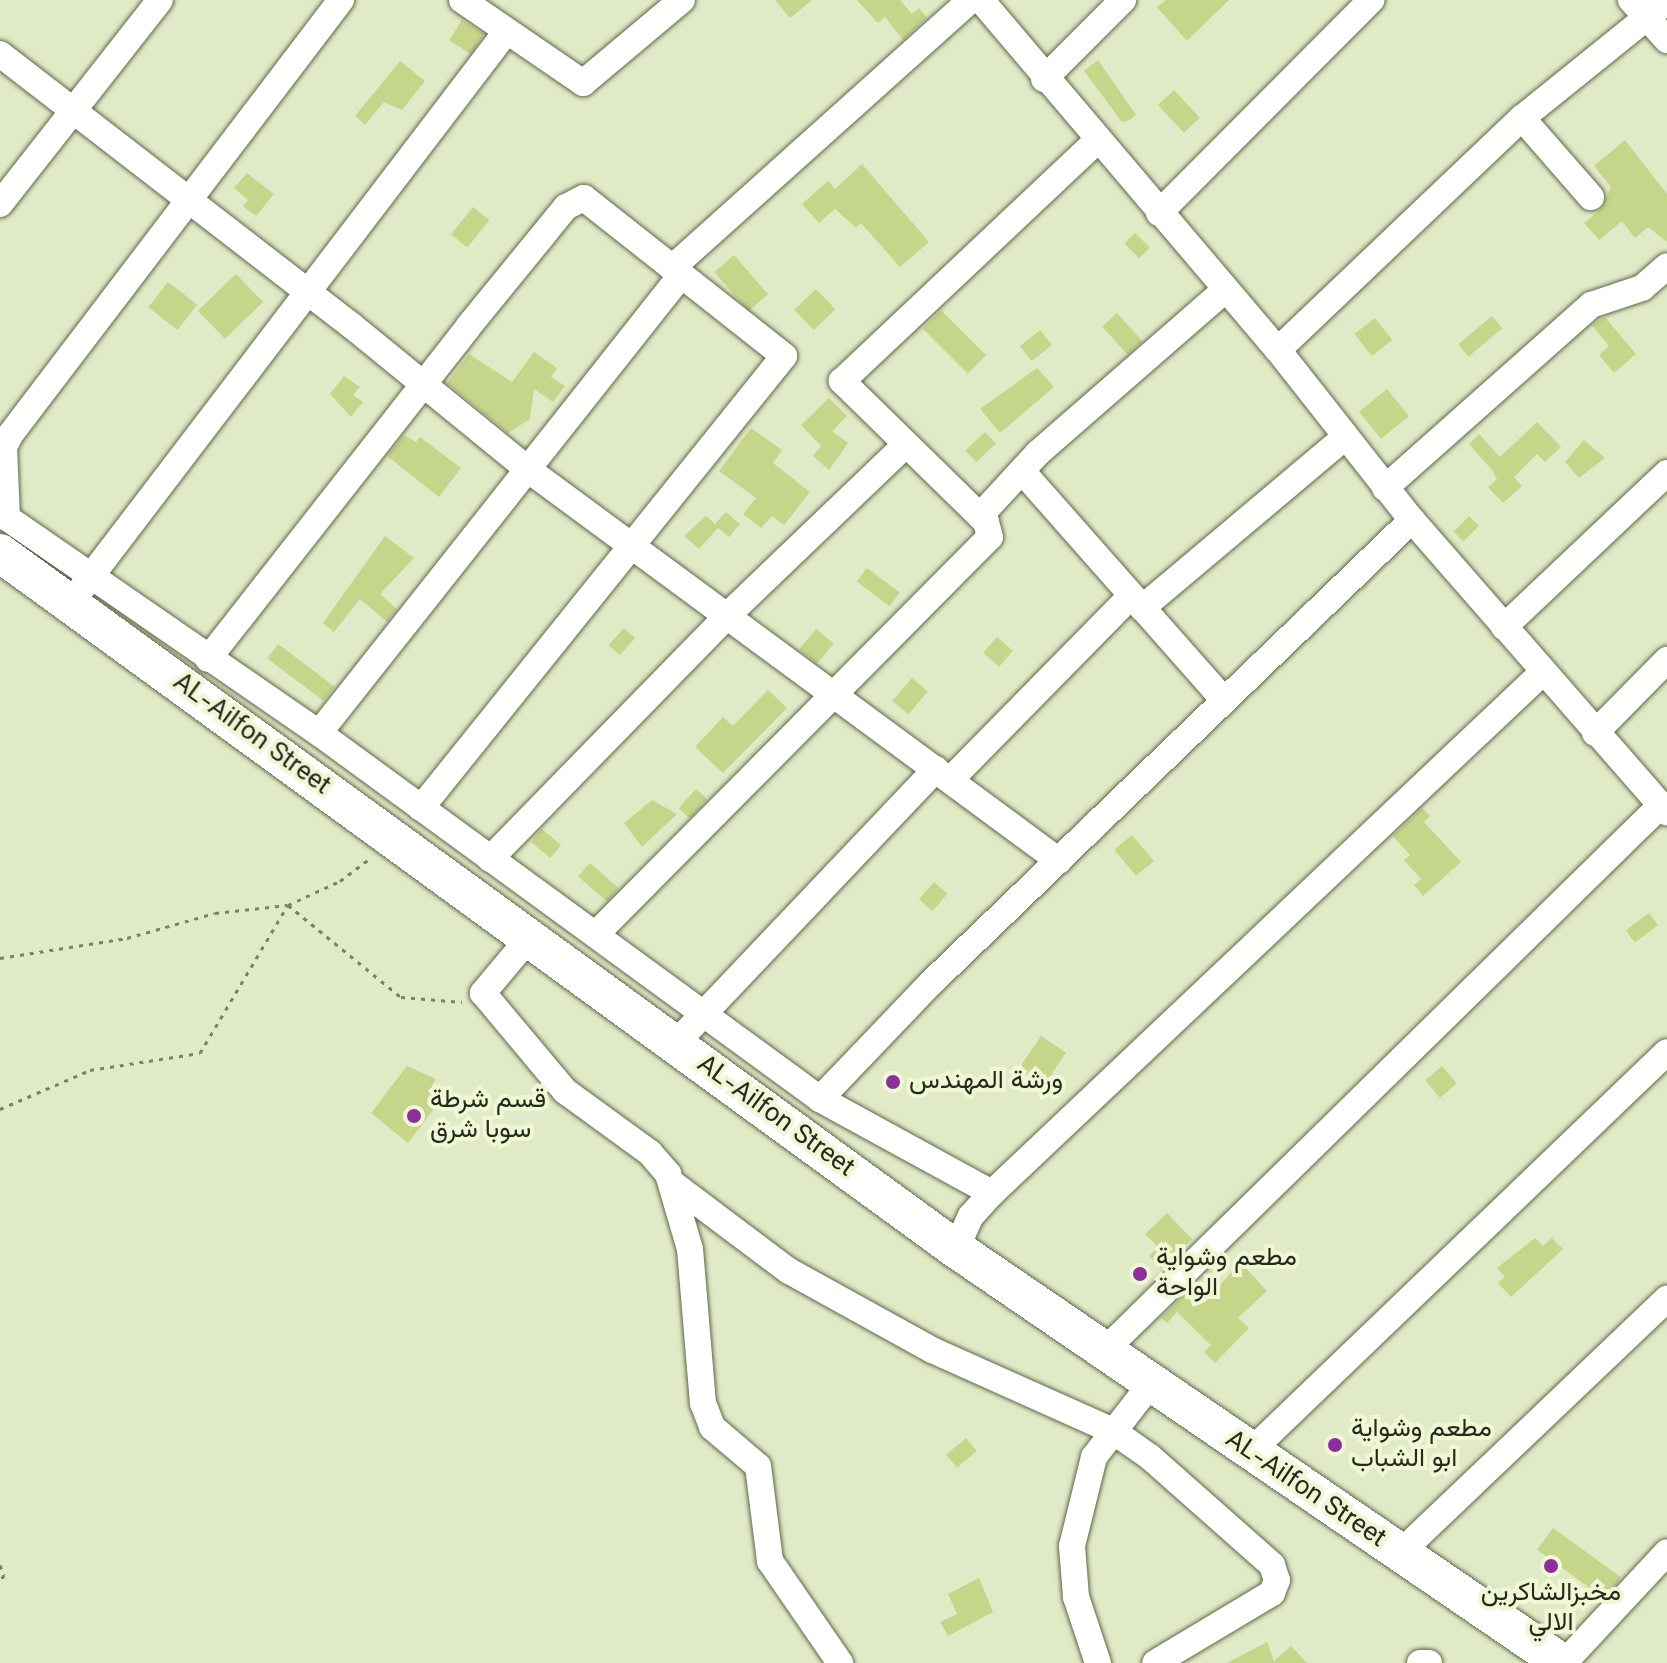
<!DOCTYPE html>
<meta charset="utf-8">
<style>
body{margin:0}
#map{position:relative;width:1667px;height:1663px;overflow:hidden;background:#e1eac7;font-family:Georgia,Vazirmatn,serif}
div>[style]{position:absolute}
[style*='--x']{left:calc(var(--x)*1px);top:calc(var(--y)*1px);width:calc(var(--w)*1px);rotate:calc(var(--a)*1deg)}
.building>*{inset:0;background:#c5d58a;transform-origin:0 0}
.path>*{height:3px;margin-top:-1.5px;transform-origin:0;background:repeating-linear-gradient(90deg,#7a8069 0 4px,transparent 0 10px)}
.roads{filter:drop-shadow(0 0 2px #616749) drop-shadow(0 0 2px #616749)}
.minor>*{height:26px;margin:-13px;padding:0 13px;transform-origin:13px;border-radius:13px;background:#fff}
.highway>*{height:38px;margin:-19px;padding:0 19px;transform-origin:19px;border-radius:19px;background:#fff}
.dots>*{width:22px;height:22px;translate:-50% -50%;box-sizing:border-box;border:4px solid #eff7d4;border-radius:50%}
span{translate:-50% -50%;white-space:nowrap;text-align:center;line-height:1.15;-webkit-text-stroke:8px #eff7d4;paint-order:stroke}
.street-label{font-size:26px;color:#26291c}
.poi-label{font-size:26px;color:#26291c}
.left{translate:0 -50%;text-align:left}
</style>
<div id="map">
<div class="building">
<i style="clip-path:polygon(775px 0,812px 0,790px 18px)"></i>
<i style="clip-path:polygon(857px 0,900px 0,912px 14px,919px 8px,927px 18px,903px 40px,885px 17px,878px 23px)"></i>
<i style="clip-path:polygon(1166px 0,1229px 0,1187px 41px,1157px 7px)"></i>
<i style="left:462px;top:20px;width:26px;height:24px;rotate:32deg"></i>
<i style="clip-path:polygon(1098px 60px,1136px 115px,1128px 121px,1122px 122px,1084px 71px)"></i>
<i style="clip-path:polygon(400px 61px,425px 81px,402px 110px,384px 102px,365px 125px,355px 116px)"></i>
<i style="left:1174px;top:90px;width:38px;height:22px;rotate:47deg"></i>
<i style="clip-path:polygon(1625px 140px,1667px 194px,1667px 242px,1648px 227px,1635px 238px,1622px 221px,1599px 240px,1584px 223px,1602px 208px,1611px 187px,1594px 166px)"></i>
<i style="clip-path:polygon(862px 164px,929px 242px,900px 267px,861px 223px,856px 228px,835px 209px,819px 223px,802px 204px,828px 181px,835px 189px)"></i>
<i style="clip-path:polygon(247px 173px,274px 194px,256px 216px,243px 206px,248px 200px,234px 188px)"></i>
<i style="left:473px;top:207px;width:21px;height:35px;rotate:39deg"></i>
<i style="left:1135px;top:233px;width:21px;height:15px;rotate:45deg"></i>
<i style="left:734px;top:255px;width:52px;height:26px;rotate:49deg"></i>
<i style="left:236px;top:274px;width:39px;height:53px;rotate:46deg"></i>
<i style="left:168px;top:282px;width:37px;height:32px;rotate:38deg"></i>
<i style="left:816px;top:289px;width:28px;height:30px;rotate:46deg"></i>
<i style="left:941px;top:310px;width:64px;height:26px;rotate:45deg"></i>
<i style="left:1117px;top:313px;width:38px;height:20px;rotate:48deg"></i>
<i style="left:1492px;top:316px;width:16px;height:44px;rotate:50deg"></i>
<i style="clip-path:polygon(1605px 317px,1636px 354px,1614px 373px,1599px 355px,1609px 346px,1592px 325px)"></i>
<i style="left:1375px;top:318px;width:28px;height:26px;rotate:52deg"></i>
<i style="left:1040px;top:330px;width:19px;height:26px;rotate:51deg"></i>
<i style="clip-path:polygon(534px 352px,557px 368px,551px 377px,565px 386px,553px 402px,534px 389px,530px 419px,508px 433px,447px 383px,469px 354px,512px 382px)"></i>
<i style="clip-path:polygon(1037px 368px,1054px 387px,1000px 433px,980px 409px)"></i>
<i style="clip-path:polygon(344px 376px,360px 387px,353px 395px,363px 402px,351px 417px,330px 394px)"></i>
<i style="left:1387px;top:389px;width:35px;height:36px;rotate:51deg"></i>
<i style="clip-path:polygon(829px 398px,847px 416px,832px 431px,848px 443px,829px 470px,813px 456px,821px 446px,801px 425px)"></i>
<i style="clip-path:polygon(1537px 422px,1561px 447px,1545px 462px,1537px 454px,1514px 477px,1522px 486px,1503px 503px,1488px 487px,1497px 479px,1492px 470px,1469px 444px,1479px 434px,1500px 457px)"></i>
<i style="clip-path:polygon(751px 428px,782px 450px,773px 463px,810px 492px,784px 525px,772px 516px,761px 528px,743px 514px,756px 498px,719px 471px)"></i>
<i style="left:985px;top:432px;width:16px;height:27px;rotate:47deg"></i>
<i style="clip-path:polygon(404px 435px,416px 442px,420px 437px,461px 468px,439px 497px,387px 456px)"></i>
<i style="clip-path:polygon(1584px 440px,1605px 458px,1579px 478px,1565px 462px)"></i>
<i style="clip-path:polygon(726px 512px,740px 524px,729px 537px,718px 528px,699px 549px,684px 536px,706px 516px,715px 524px)"></i>
<i style="left:1469px;top:516px;width:14px;height:22px;rotate:45deg"></i>
<i style="clip-path:polygon(385px 536px,414px 558px,380px 594px,397px 609px,387px 622px,360px 599px,334px 632px,323px 623px)"></i>
<i style="left:867px;top:568px;width:41px;height:17px;rotate:37deg"></i>
<i style="left:624px;top:628px;width:15px;height:23px;rotate:42deg"></i>
<i style="left:816px;top:629px;width:23px;height:26px;rotate:40deg"></i>
<i style="left:997px;top:637px;width:21px;height:21px;rotate:41deg"></i>
<i style="left:278px;top:644px;width:71px;height:18px;rotate:37deg"></i>
<i style="left:912px;top:678px;width:21px;height:30px;rotate:41deg"></i>
<i style="clip-path:polygon(768px 690px,787px 708px,723px 773px,695px 747px,723px 717px,733px 726px)"></i>
<i style="left:696px;top:789px;width:15px;height:26px;rotate:42deg"></i>
<i style="clip-path:polygon(652px 800px,677px 814px,642px 847px,624px 823px)"></i>
<i style="clip-path:polygon(1422px 808px,1430px 816px,1424px 822px,1461px 862px,1423px 896px,1414px 885px,1421px 879px,1404px 860px,1410px 855px,1393px 836px)"></i>
<i style="left:542px;top:829px;width:25px;height:17px;rotate:40deg"></i>
<i style="left:1132px;top:835px;width:34px;height:23px;rotate:50deg"></i>
<i style="left:590px;top:863px;width:38px;height:18px;rotate:41deg"></i>
<i style="left:934px;top:882px;width:18px;height:23px;rotate:41deg"></i>
<i style="left:1649px;top:913px;width:15px;height:29px;rotate:53deg"></i>
<i style="left:1041px;top:1036px;width:30px;height:40px;rotate:34deg"></i>
<i style="clip-path:polygon(407px 1066px,436px 1079px,432px 1085px,445px 1095px,408px 1143px,371px 1113px)"></i>
<i style="left:1442px;top:1066px;width:23px;height:22px;rotate:50deg"></i>
<i style="clip-path:polygon(1167px 1213px,1192px 1239px,1161px 1269px,1149px 1256px,1158px 1247px,1145px 1234px)"></i>
<i style="clip-path:polygon(1535px 1238px,1543px 1246px,1552px 1238px,1563px 1249px,1511px 1297px,1498px 1283px,1505px 1277px,1497px 1268px)"></i>
<i style="clip-path:polygon(1240px 1262px,1267px 1291px,1238px 1318px,1249px 1328px,1215px 1363px,1204px 1352px,1211px 1345px,1177px 1312px,1167px 1323px,1161px 1318px,1190px 1289px,1205px 1303px)"></i>
<i style="left:966px;top:1438px;width:17px;height:26px;rotate:50deg"></i>
<i style="left:1553px;top:1528px;width:84px;height:27px;rotate:36deg"></i>
<i style="clip-path:polygon(979px 1578px,993px 1612px,948px 1636px,940px 1622px,957px 1614px,948px 1594px)"></i>
<i style="clip-path:polygon(1267px 1642px,1274px 1661px,1291px 1646px,1307px 1663px,1227px 1663px)"></i>
</div>
<div class="path">
<i style="--x:0;--y:958;--w:129;--a:-8.9"></i>
<i style="--x:127;--y:938;--w:91;--a:-15.9"></i>
<i style="--x:215;--y:913;--w:73;--a:-6.3"></i>
<i style="--x:288;--y:905;--w:57;--a:-24.8"></i>
<i style="--x:340;--y:881;--w:39;--a:-37"></i>
<i style="--x:0;--y:1109;--w:98;--a:-23.4"></i>
<i style="--x:90;--y:1070;--w:111;--a:-8.8"></i>
<i style="--x:200;--y:1053;--w:172;--a:-59.3"></i>
<i style="--x:288;--y:905;--w:146;--a:39.2"></i>
<i style="--x:401;--y:997;--w:61;--a:4.7"></i>
<i style="--x:0;--y:1565;--w:11;--a:68"></i>
<i style="--x:4;--y:1575;--w:7;--a:124"></i>
</div>
<div class="roads">
<div class="minor">
<i style="--x:462;--y:0;--w:147;--a:34.4"></i>
<i style="--x:583;--y:83;--w:129;--a:-40"></i>
<i style="--x:981;--y:0;--w:459;--a:49.7"></i>
<i style="--x:1278;--y:350;--w:216;--a:51.8"></i>
<i style="--x:1412;--y:520;--w:388;--a:48.9"></i>
<i style="--x:1631;--y:0;--w:54;--a:48"></i>
<i style="--x:0;--y:54;--w:445;--a:37.7"></i>
<i style="--x:352;--y:326;--w:225;--a:39.2"></i>
<i style="--x:526;--y:468;--w:662;--a:36.4"></i>
<i style="--x:1044;--y:79;--w:112;--a:-45"></i>
<i style="--x:1522;--y:118;--w:105;--a:48.9"></i>
<i style="--x:0;--y:204;--w:259;--a:-51.9"></i>
<i style="--x:1159;--y:213;--w:301;--a:-45.1"></i>
<i style="--x:672;--y:268;--w:402;--a:-41.9"></i>
<i style="--x:1278;--y:350;--w:337;--a:-43.6"></i>
<i style="--x:1522;--y:118;--w:186;--a:-38.9"></i>
<i style="--x:1022;--y:471;--w:305;--a:48.6"></i>
<i style="--x:1385;--y:488;--w:276;--a:-41.6"></i>
<i style="--x:1591;--y:305;--w:54;--a:-18.4"></i>
<i style="--x:1642;--y:288;--w:33;--a:-41"></i>
<i style="--x:0;--y:513;--w:388;--a:34.6"></i>
<i style="--x:319;--y:733;--w:620;--a:36.15"></i>
<i style="--x:820;--y:1099;--w:196;--a:28.7"></i>
<i style="--x:980;--y:516;--w:86;--a:-47.4"></i>
<i style="--x:1038;--y:453;--w:248;--a:-41.1"></i>
<i style="--x:7;--y:518;--w:71;--a:-92.4"></i>
<i style="--x:4;--y:447;--w:13;--a:-63"></i>
<i style="--x:10;--y:435;--w:547;--a:-52.73"></i>
<i style="--x:82;--y:588;--w:699;--a:-52.67"></i>
<i style="--x:1142;--y:608;--w:264;--a:-40.1"></i>
<i style="--x:1504;--y:627;--w:224;--a:-43.4"></i>
<i style="--x:208;--y:659;--w:422;--a:-51.9"></i>
<i style="--x:468;--y:327;--w:155;--a:-50.8"></i>
<i style="--x:566;--y:207;--w:20;--a:-27"></i>
<i style="--x:584;--y:198;--w:255;--a:38.3"></i>
<i style="--x:784;--y:356;--w:580;--a:128.77"></i>
<i style="--x:319;--y:733;--w:585;--a:-51.66"></i>
<i style="--x:1595;--y:733;--w:103;--a:-45.4"></i>
<i style="--x:952;--y:778;--w:255;--a:-45.5"></i>
<i style="--x:490;--y:859;--w:342;--a:-45.7"></i>
<i style="--x:729;--y:614;--w:243;--a:-43.8"></i>
<i style="--x:596;--y:934;--w:559;--a:-45.22"></i>
<i style="--x:990;--y:537;--w:16;--a:-105"></i>
<i style="--x:986;--y:522;--w:202;--a:-135.6"></i>
<i style="--x:842;--y:381;--w:350;--a:-43.3"></i>
<i style="--x:529;--y:938;--w:72;--a:129.9"></i>
<i style="--x:483;--y:993;--w:128;--a:50.1"></i>
<i style="--x:565;--y:1091;--w:105;--a:36.1"></i>
<i style="--x:650;--y:1153;--w:28;--a:49"></i>
<i style="--x:668;--y:1174;--w:78;--a:73.7"></i>
<i style="--x:690;--y:1249;--w:155;--a:85.2"></i>
<i style="--x:703;--y:1403;--w:26;--a:69"></i>
<i style="--x:712;--y:1427;--w:60;--a:40.3"></i>
<i style="--x:758;--y:1466;--w:96;--a:82.8"></i>
<i style="--x:770;--y:1561;--w:124;--a:55.5"></i>
<i style="--x:675;--y:1044;--w:379;--a:-46.5"></i>
<i style="--x:820;--y:1099;--w:162;--a:-46.3"></i>
<i style="--x:932;--y:982;--w:666;--a:-43.91"></i>
<i style="--x:673;--y:1184;--w:145;--a:36.9"></i>
<i style="--x:789;--y:1271;--w:163;--a:28.9"></i>
<i style="--x:932;--y:1350;--w:198;--a:24.1"></i>
<i style="--x:1113;--y:1431;--w:45;--a:35.1"></i>
<i style="--x:1150;--y:1457;--w:163;--a:41.5"></i>
<i style="--x:1272;--y:1565;--w:16;--a:72"></i>
<i style="--x:1277;--y:1580;--w:14;--a:111"></i>
<i style="--x:1272;--y:1593;--w:136;--a:149.1"></i>
<i style="--x:956;--y:1249;--w:36;--a:-66"></i>
<i style="--x:971;--y:1216;--w:31;--a:-48"></i>
<i style="--x:992;--y:1193;--w:758;--a:-43.4"></i>
<i style="--x:1102;--y:1353;--w:784;--a:-44.43"></i>
<i style="--x:1249;--y:1453;--w:579;--a:-43.81"></i>
<i style="--x:1400;--y:1553;--w:369;--a:-43.6"></i>
<i style="--x:1098;--y:1663;--w:70;--a:-108.4"></i>
<i style="--x:1076;--y:1597;--w:51;--a:-94.5"></i>
<i style="--x:1072;--y:1546;--w:92;--a:-76.1"></i>
<i style="--x:1094;--y:1457;--w:90;--a:-52.2"></i>
<i style="--x:1420;--y:1663;--w:9;--a:0"></i>
<i style="--x:1564;--y:1663;--w:151;--a:-47.1"></i>
</div>
<div class="highway">
<i style="--x:0;--y:553;--w:1183;--a:36.06"></i>
<i style="--x:956;--y:1249;--w:734;--a:34.34"></i>
</div>
</div>
<div class="dots">
<i style="left:893px;top:1082px;background:#8b2f9a"></i>
<i style="left:414px;top:1116px;background:#8b2f9a"></i>
<i style="left:1140px;top:1274px;background:#8b2f9a"></i>
<i style="left:1335px;top:1445px;background:#8b2f9a"></i>
<i style="left:1551px;top:1566px;background:#8b2f9a"></i>
</div>
<div class="street-label">
<span style="left:251px;top:735px;rotate:36deg">AL-Ailfon Street</span>
<span style="left:775px;top:1117px;rotate:36deg">AL-Ailfon Street</span>
<span style="left:1305px;top:1490px;rotate:34deg">AL-Ailfon Street</span>
</div>
<div class="poi-label">
<span class="left" style="left:909px;top:1082px">ورشة المهندس</span>
<span class="left" style="left:430px;top:1116px">قسم شرطة<br>سوبا شرق</span>
<span class="left" style="left:1156px;top:1274px">مطعم وشواية<br>الواحة</span>
<span class="left" style="left:1351px;top:1445px">مطعم وشواية<br>ابو الشباب</span>
<span style="left:1551px;top:1609px">مخبزالشاكرين<br>الالي</span>
</div>
</div>
